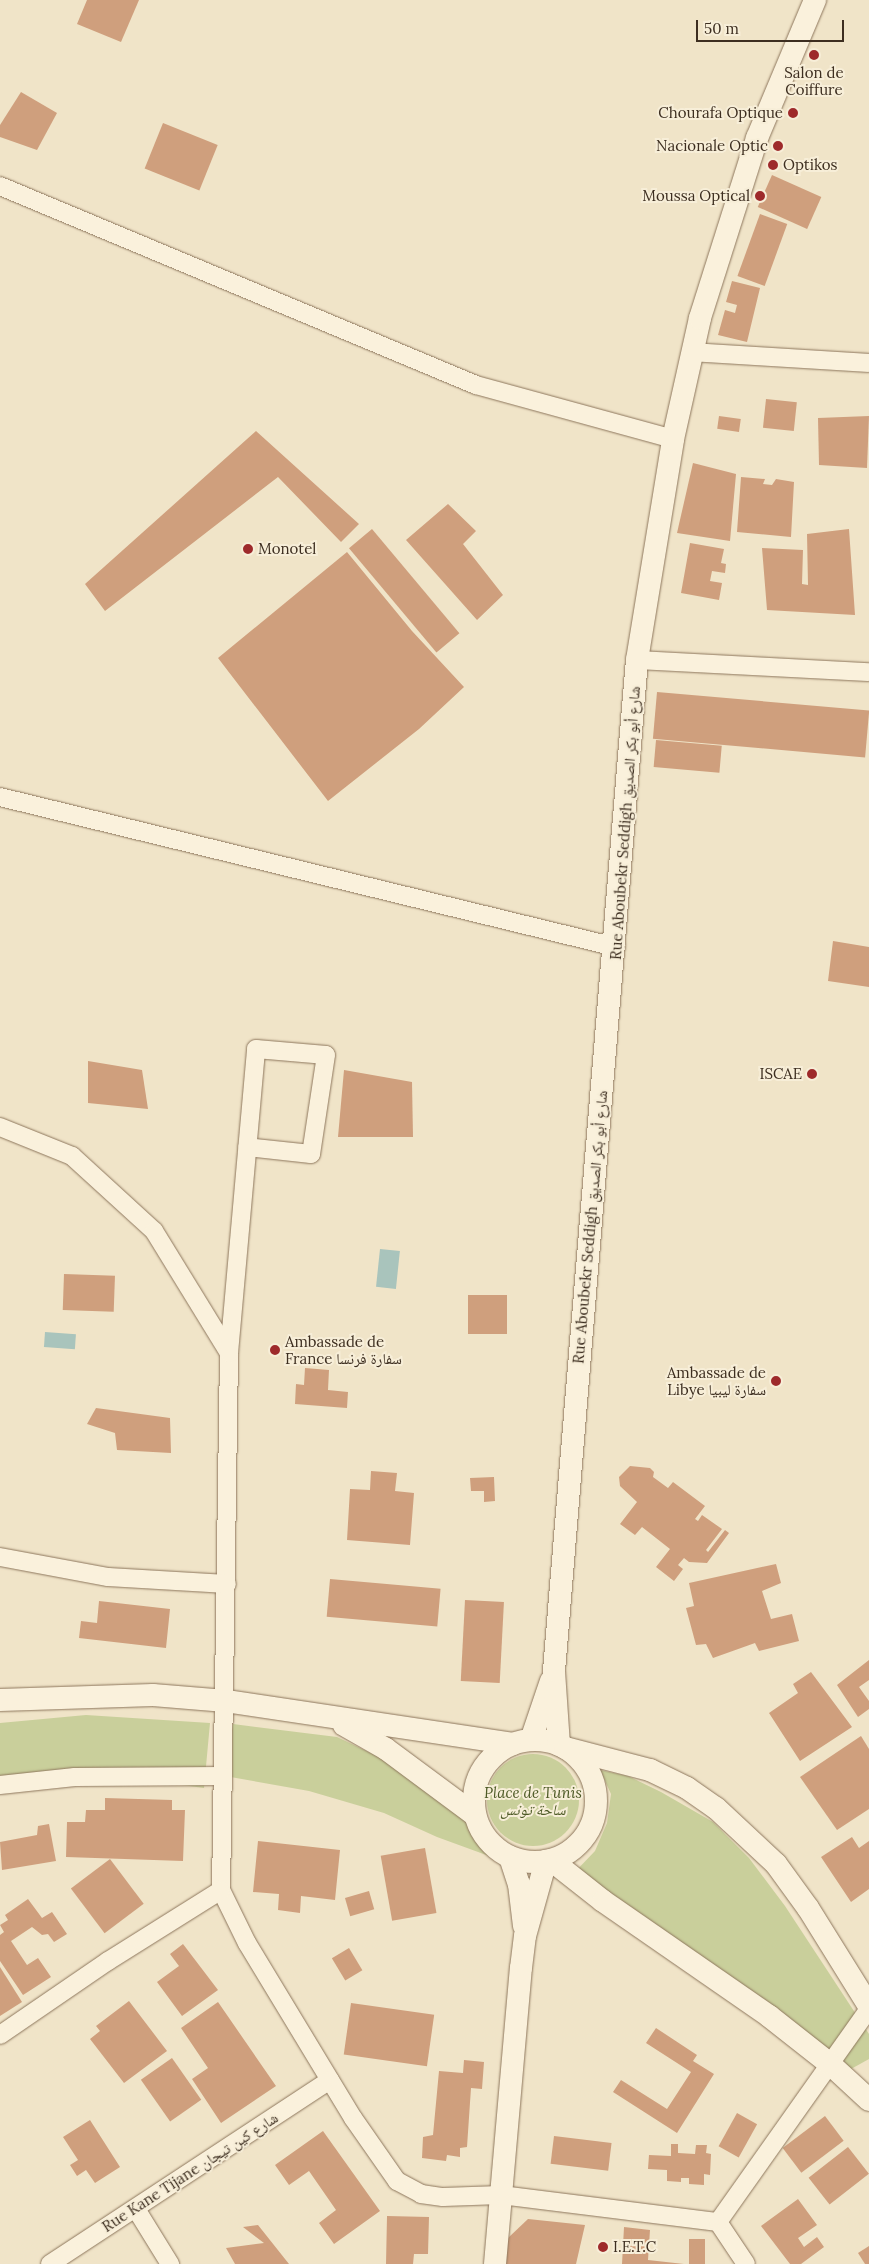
<!DOCTYPE html>
<meta charset="utf-8">
<style>
body{margin:0}
#map{position:relative;width:869px;height:2264px;overflow:hidden;background:#f0e4c8;font-family:Lora,"Noto Naskh Arabic",serif}
div>[style]{position:absolute}
[style*='--x']{left:calc(var(--x)*1px);top:calc(var(--y)*1px);width:calc(var(--w)*1px);rotate:calc(var(--a)*1deg)}
.green>*{inset:0;background:#c9cf9b}
.round{border-radius:50%}
.water>*{inset:0;background:#a9c4bc;transform-origin:0 0}
.building>*{inset:0;background:#cf9f7d;transform-origin:0 0}
.roads{filter:drop-shadow(0 0 1px #8d765c) drop-shadow(0 0 1px #8d765c)}
.minor>*{height:18px;margin:-9px;padding:0 9px;transform-origin:9px;border-radius:9px;background:#faf1dc}
.tertiary>*{height:22px;margin:-11px;padding:0 11px;transform-origin:11px;border-radius:11px;background:#faf1dc}
.tertiary>.ring{margin:-11px;padding:0;box-sizing:content-box;background:none;border:22px solid #faf1dc;border-radius:50%}
.dots>*{width:14px;height:14px;translate:-50% -50%;box-sizing:border-box;border:2px solid #f7eed8;border-radius:50%}
span{translate:-50% -50%;white-space:nowrap;text-align:center;line-height:1.15;-webkit-text-stroke:4px #f7eed8;paint-order:stroke}
.poi-label{font-size:15px;color:#3d2e20}
.right{translate:-100% -50%;text-align:right}
.left{translate:0 -50%;text-align:left}
.street-label{font-size:15px;color:#3d2e20}
.park-label{font-size:15px;color:#4d5a26;font-style:italic}
.scale{position:absolute;left:696px;top:20px;width:148px;height:22px;box-sizing:border-box;border:2px solid #3d2e20;border-top:0;padding-left:6px;font-size:15px;line-height:18px;white-space:nowrap;color:#3d2e20;-webkit-text-stroke:4px #f7eed8;paint-order:stroke}
</style>
<div id="map">
<div class="green">
<i style="clip-path:polygon(86px 1715px,210px 1723px,204px 1788px,137px 1779px,0 1781px,0 1723px)"></i>
<i style="clip-path:polygon(233px 1724px,337px 1737px,398px 1766px,465px 1821px,489px 1856px,437px 1837px,384px 1813px,309px 1791px,225px 1776px)"></i>
<i class="round" style="left:487px;top:1754px;width:92px;height:92px"></i>
<i style="clip-path:polygon(600px 1770px,628px 1776px,661px 1792px,713px 1822px,749px 1858px,785px 1906px,869px 2034px,869px 2059px,851px 2069px,572px 1875px,595px 1851px,607px 1823px,611px 1794px)"></i>
</div>
<div class="water">
<i style="left:380px;top:1249px;width:20px;height:38px;rotate:6deg"></i>
<i style="left:45px;top:1332px;width:31px;height:15px;rotate:4deg"></i>
</div>
<div class="building">
<i style="clip-path:polygon(87px 0,139px 0,121px 42px,77px 24px)"></i>
<i style="clip-path:polygon(21px 92px,57px 113px,37px 150px,0 137px,0 125px)"></i>
<i style="left:163px;top:123px;width:59px;height:49px;rotate:22deg"></i>
<i style="left:772px;top:175px;width:54px;height:35px;rotate:24deg"></i>
<i style="left:760px;top:214px;width:29px;height:66px;rotate:20deg"></i>
<i style="clip-path:polygon(732px 281px,760px 288px,747px 342px,718px 335px,725px 310px,735px 313px,737px 305px,726px 302px)"></i>
<i style="left:766px;top:399px;width:31px;height:29px;rotate:6deg"></i>
<i style="left:719px;top:416px;width:22px;height:13px;rotate:8deg"></i>
<i style="clip-path:polygon(869px 416px,867px 468px,819px 465px,818px 418px)"></i>
<i style="clip-path:polygon(256px 431px,359px 524px,341px 542px,278px 477px,105px 611px,85px 584px)"></i>
<i style="clip-path:polygon(693px 463px,736px 474px,730px 541px,677px 533px)"></i>
<i style="clip-path:polygon(741px 477px,765px 479px,763px 484px,772px 485px,776px 479px,794px 482px,791px 537px,737px 532px)"></i>
<i style="clip-path:polygon(448px 504px,476px 531px,463px 544px,503px 595px,477px 620px,406px 540px)"></i>
<i style="left:372px;top:529px;width:136px;height:30px;rotate:50deg"></i>
<i style="clip-path:polygon(849px 529px,855px 615px,767px 610px,762px 548px,803px 550px,802px 584px,808px 585px,807px 534px)"></i>
<i style="clip-path:polygon(690px 543px,724px 549px,721px 563px,726px 564px,725px 573px,712px 571px,710px 581px,722px 583px,719px 600px,681px 593px)"></i>
<i style="clip-path:polygon(347px 552px,412px 631px,464px 687px,419px 729px,328px 801px,218px 658px)"></i>
<i style="left:657px;top:692px;width:213px;height:47px;rotate:5deg"></i>
<i style="left:656px;top:740px;width:66px;height:27px;rotate:5deg"></i>
<i style="clip-path:polygon(833px 941px,869px 947px,869px 987px,828px 981px)"></i>
<i style="clip-path:polygon(88px 1061px,142px 1070px,148px 1109px,88px 1103px)"></i>
<i style="clip-path:polygon(344px 1070px,412px 1082px,413px 1137px,338px 1137px)"></i>
<i style="left:64px;top:1274px;width:51px;height:36px;rotate:2deg"></i>
<i style="left:468px;top:1295px;width:39px;height:39px"></i>
<i style="clip-path:polygon(305px 1368px,329px 1370px,328px 1390px,348px 1392px,347px 1408px,295px 1404px,296px 1384px,304px 1385px)"></i>
<i style="clip-path:polygon(96px 1408px,170px 1418px,171px 1453px,117px 1450px,115px 1433px,87px 1424px)"></i>
<i style="clip-path:polygon(630px 1466px,650px 1468px,654px 1472px,653px 1477px,668px 1488px,673px 1482px,705px 1506px,695px 1519px,698px 1521px,702px 1515px,722px 1529px,706px 1550px,708px 1552px,725px 1530px,729px 1533px,707px 1563px,689px 1562px,684px 1558px,678px 1565px,683px 1569px,674px 1581px,656px 1567px,670px 1549px,642px 1527px,635px 1535px,620px 1524px,637px 1502px,620px 1486px,619px 1477px)"></i>
<i style="clip-path:polygon(371px 1471px,397px 1473px,395px 1491px,414px 1493px,410px 1545px,347px 1540px,350px 1489px,370px 1490px)"></i>
<i style="clip-path:polygon(494px 1477px,495px 1501px,484px 1502px,484px 1491px,471px 1491px,470px 1478px)"></i>
<i style="clip-path:polygon(776px 1564px,781px 1583px,762px 1591px,771px 1619px,792px 1614px,799px 1641px,759px 1651px,755px 1643px,713px 1658px,706px 1644px,696px 1645px,686px 1608px,694px 1606px,689px 1583px)"></i>
<i style="left:330px;top:1579px;width:111px;height:38px;rotate:5deg"></i>
<i style="left:465px;top:1600px;width:39px;height:81px;rotate:3deg"></i>
<i style="clip-path:polygon(99px 1601px,170px 1609px,166px 1648px,79px 1638px,81px 1621px,97px 1623px)"></i>
<i style="clip-path:polygon(869px 1660px,869px 1680px,859px 1687px,869px 1701px,869px 1709px,858px 1717px,837px 1685px)"></i>
<i style="clip-path:polygon(811px 1672px,852px 1727px,800px 1761px,769px 1713px,798px 1693px,793px 1684px)"></i>
<i style="clip-path:polygon(861px 1736px,869px 1749px,869px 1809px,837px 1830px,800px 1777px)"></i>
<i style="clip-path:polygon(105px 1798px,172px 1800px,172px 1810px,185px 1810px,183px 1861px,66px 1857px,67px 1822px,85px 1822px,86px 1810px,105px 1810px)"></i>
<i style="clip-path:polygon(49px 1824px,56px 1861px,2px 1870px,0 1842px,37px 1835px,38px 1826px)"></i>
<i style="clip-path:polygon(852px 1837px,859px 1848px,869px 1841px,869px 1889px,851px 1902px,821px 1857px)"></i>
<i style="clip-path:polygon(258px 1841px,340px 1850px,335px 1900px,301px 1896px,300px 1913px,278px 1910px,279px 1894px,253px 1892px)"></i>
<i style="left:425px;top:1848px;width:66px;height:45px;rotate:80deg"></i>
<i style="left:110px;top:1859px;width:56px;height:49px;rotate:53deg"></i>
<i style="left:369px;top:1891px;width:19px;height:25px;rotate:74deg"></i>
<i style="clip-path:polygon(28px 1899px,42px 1918px,52px 1912px,67px 1934px,54px 1942px,48px 1934px,42px 1935px,32px 1927px,11px 1941px,27px 1965px,38px 1958px,51px 1977px,23px 1995px,0 1961px,0 1935px,4px 1932px,0 1925px,8px 1920px,5px 1915px)"></i>
<i style="clip-path:polygon(183px 1944px,218px 1990px,182px 2016px,157px 1982px,179px 1966px,170px 1954px)"></i>
<i style="left:349px;top:1948px;width:26px;height:20px;rotate:59deg"></i>
<i style="clip-path:polygon(0 1967px,22px 2002px,0 2016px)"></i>
<i style="clip-path:polygon(129px 2001px,167px 2051px,124px 2083px,90px 2039px,100px 2031px,96px 2026px)"></i>
<i style="clip-path:polygon(218px 2002px,276px 2086px,221px 2123px,192px 2079px,208px 2068px,181px 2028px)"></i>
<i style="left:351px;top:2003px;width:84px;height:52px;rotate:8deg"></i>
<i style="clip-path:polygon(656px 2028px,697px 2055px,693px 2061px,714px 2074px,677px 2133px,613px 2092px,621px 2080px,667px 2109px,691px 2072px,646px 2043px)"></i>
<i style="left:172px;top:2058px;width:51px;height:38px;rotate:55deg"></i>
<i style="clip-path:polygon(464px 2060px,484px 2062px,482px 2089px,471px 2088px,467px 2147px,460px 2148px,460px 2157px,447px 2155px,446px 2161px,422px 2158px,423px 2137px,433px 2135px,439px 2071px,463px 2073px)"></i>
<i style="left:737px;top:2113px;width:23px;height:38px;rotate:29deg"></i>
<i style="left:825px;top:2116px;width:31px;height:53px;rotate:53deg"></i>
<i style="clip-path:polygon(90px 2120px,120px 2167px,95px 2183px,86px 2170px,77px 2176px,70px 2165px,78px 2160px,63px 2137px)"></i>
<i style="clip-path:polygon(323px 2131px,380px 2211px,334px 2244px,319px 2223px,336px 2210px,309px 2171px,289px 2185px,275px 2165px)"></i>
<i style="left:554px;top:2136px;width:58px;height:28px;rotate:7deg"></i>
<i style="clip-path:polygon(671px 2144px,678px 2144px,678px 2153px,695px 2154px,696px 2145px,707px 2145px,706px 2153px,711px 2154px,710px 2175px,704px 2174px,704px 2185px,689px 2184px,689px 2178px,681px 2178px,681px 2182px,667px 2181px,667px 2170px,648px 2169px,649px 2155px,671px 2156px)"></i>
<i style="left:848px;top:2147px;width:34px;height:50px;rotate:52deg"></i>
<i style="clip-path:polygon(798px 2199px,817px 2225px,798px 2238px,804px 2247px,817px 2237px,824px 2247px,801px 2264px,790px 2264px,761px 2226px)"></i>
<i style="clip-path:polygon(387px 2216px,429px 2217px,428px 2254px,414px 2254px,413px 2264px,386px 2264px)"></i>
<i style="clip-path:polygon(528px 2219px,585px 2225px,576px 2264px,504px 2264px,507px 2239px)"></i>
<i style="clip-path:polygon(258px 2225px,289px 2264px,235px 2264px,226px 2248px,264px 2243px,243px 2227px)"></i>
<i style="clip-path:polygon(624px 2227px,650px 2230px,648px 2260px,684px 2264px,622px 2264px)"></i>
<i style="left:689px;top:2239px;width:16px;height:25px"></i>
<i style="clip-path:polygon(869px 2246px,869px 2264px,865px 2264px,858px 2253px)"></i>
</div>
<div class="roads">
<div class="minor">
<i style="--x:0;--y:186;--w:516;--a:22.69"></i>
<i style="--x:476;--y:385;--w:204;--a:15.3"></i>
<i style="--x:691;--y:352;--w:178;--a:3.5"></i>
<i style="--x:637;--y:660;--w:232;--a:3"></i>
<i style="--x:0;--y:797;--w:634;--a:13.69"></i>
<i style="--x:0;--y:1127;--w:78;--a:21.9"></i>
<i style="--x:72;--y:1156;--w:111;--a:42.4"></i>
<i style="--x:154;--y:1231;--w:143;--a:58.4"></i>
<i style="--x:229;--y:1353;--w:537;--a:90.85"></i>
<i style="--x:221;--y:1890;--w:59;--a:63.9"></i>
<i style="--x:247;--y:1943;--w:205;--a:58.8"></i>
<i style="--x:353;--y:2118;--w:77;--a:55.1"></i>
<i style="--x:397;--y:2181;--w:27;--a:28"></i>
<i style="--x:421;--y:2194;--w:22;--a:8"></i>
<i style="--x:443;--y:2197;--w:58;--a:-2"></i>
<i style="--x:501;--y:2195;--w:219;--a:7.1"></i>
<i style="--x:718;--y:2222;--w:50;--a:56.3"></i>
<i style="--x:229;--y:1353;--w:305;--a:-84.9"></i>
<i style="--x:256;--y:1049;--w:70;--a:4.9"></i>
<i style="--x:326;--y:1055;--w:100;--a:98.6"></i>
<i style="--x:311;--y:1154;--w:64;--a:-173.8"></i>
<i style="--x:0;--y:1557;--w:110;--a:10.5"></i>
<i style="--x:108;--y:1577;--w:119;--a:3.4"></i>
<i style="--x:0;--y:1785;--w:75;--a:-6.1"></i>
<i style="--x:75;--y:1777;--w:147;--a:-0.4"></i>
<i style="--x:0;--y:2035;--w:131;--a:-34.4"></i>
<i style="--x:108;--y:1961;--w:133;--a:-32.1"></i>
<i style="--x:136;--y:2209;--w:65;--a:58.3"></i>
<i style="--x:718;--y:2222;--w:261;--a:-54.7"></i>
<i style="--x:50;--y:2264;--w:335;--a:-33.3"></i>
</div>
<div class="tertiary">
<i style="--x:0;--y:1700;--w:153;--a:-1.9"></i>
<i style="--x:153;--y:1695;--w:73;--a:4.7"></i>
<i style="--x:226;--y:1701;--w:290;--a:8.5"></i>
<i style="--x:344;--y:1725;--w:48;--a:29.7"></i>
<i style="--x:386;--y:1749;--w:111;--a:36.6"></i>
<i class="ring" style="left:474px;top:1740px;width:100px;height:100px"></i>
<i style="--x:531;--y:1740;--w:62;--a:-71.3"></i>
<i style="--x:559;--y:1745;--w:74;--a:-93.9"></i>
<i style="--x:554;--y:1671;--w:1014;--a:-85.31"></i>
<i style="--x:637;--y:660;--w:224;--a:-80.7"></i>
<i style="--x:673;--y:439;--w:124;--a:-77.4"></i>
<i style="--x:700;--y:318;--w:189;--a:-72.4"></i>
<i style="--x:757;--y:138;--w:150;--a:-67.2"></i>
<i style="--x:565;--y:1748;--w:88;--a:14.5"></i>
<i style="--x:650;--y:1770;--w:41;--a:25.9"></i>
<i style="--x:687;--y:1788;--w:35;--a:35"></i>
<i style="--x:716;--y:1808;--w:82;--a:43"></i>
<i style="--x:776;--y:1864;--w:54;--a:54"></i>
<i style="--x:808;--y:1908;--w:115;--a:58.1"></i>
<i style="--x:510;--y:1857;--w:28;--a:72"></i>
<i style="--x:519;--y:1884;--w:42;--a:83.2"></i>
<i style="--x:551;--y:1860;--w:66;--a:38.3"></i>
<i style="--x:603;--y:1901;--w:202;--a:34.7"></i>
<i style="--x:769;--y:2016;--w:78;--a:38.2"></i>
<i style="--x:830;--y:2064;--w:53;--a:42.7"></i>
<i style="--x:495;--y:2264;--w:297;--a:-85"></i>
<i style="--x:521;--y:1968;--w:32;--a:-83"></i>
<i style="--x:525;--y:1936;--w:78;--a:-74.4"></i>
</div>
</div>
<div class="dots">
<i style="left:814px;top:55px;background:#9e2a2b"></i>
<i style="left:793px;top:113px;background:#9e2a2b"></i>
<i style="left:778px;top:146px;background:#9e2a2b"></i>
<i style="left:773px;top:165px;background:#9e2a2b"></i>
<i style="left:760px;top:196px;background:#9e2a2b"></i>
<i style="left:248px;top:549px;background:#9e2a2b"></i>
<i style="left:812px;top:1074px;background:#9e2a2b"></i>
<i style="left:275px;top:1350px;background:#9e2a2b"></i>
<i style="left:776px;top:1381px;background:#9e2a2b"></i>
<i style="left:603px;top:2247px;background:#9e2a2b"></i>
</div>
<div class="poi-label">
<span style="left:814px;top:81px">Salon de<br>Coiffure</span>
<span class="right" style="left:783px;top:113px">Chourafa Optique</span>
<span class="right" style="left:768px;top:146px">Nacionale Optic</span>
<span class="left" style="left:783px;top:165px">Optikos</span>
<span class="right" style="left:750px;top:196px">Moussa Optical</span>
<span class="left" style="left:258px;top:549px">Monotel</span>
<span class="right" style="left:802px;top:1074px">ISCAE</span>
<span class="left" style="left:285px;top:1350px">Ambassade de<br>France سفارة فرنسا</span>
<span class="right" style="left:766px;top:1381px">Ambassade de<br>Libye سفارة ليبيا</span>
<span class="left" style="left:613px;top:2247px">I.E.T.C</span>
</div>
<div class="street-label">
<span style="left:625px;top:823px;rotate:-86deg">Rue Aboubekr Seddigh شارع أبو بكر الصديق</span>
<span style="left:590px;top:1227px;rotate:-85deg">Rue Aboubekr Seddigh شارع أبو بكر الصديق</span>
<span style="left:190px;top:2172px;rotate:-33deg">Rue Kane Tijane شارع كين تيجان</span>
</div>
<div class="park-label">
<span style="left:533px;top:1801px">Place de Tunis<br>ساحة تونس</span>
</div>
<div class="scale">50 m</div>
</div>
